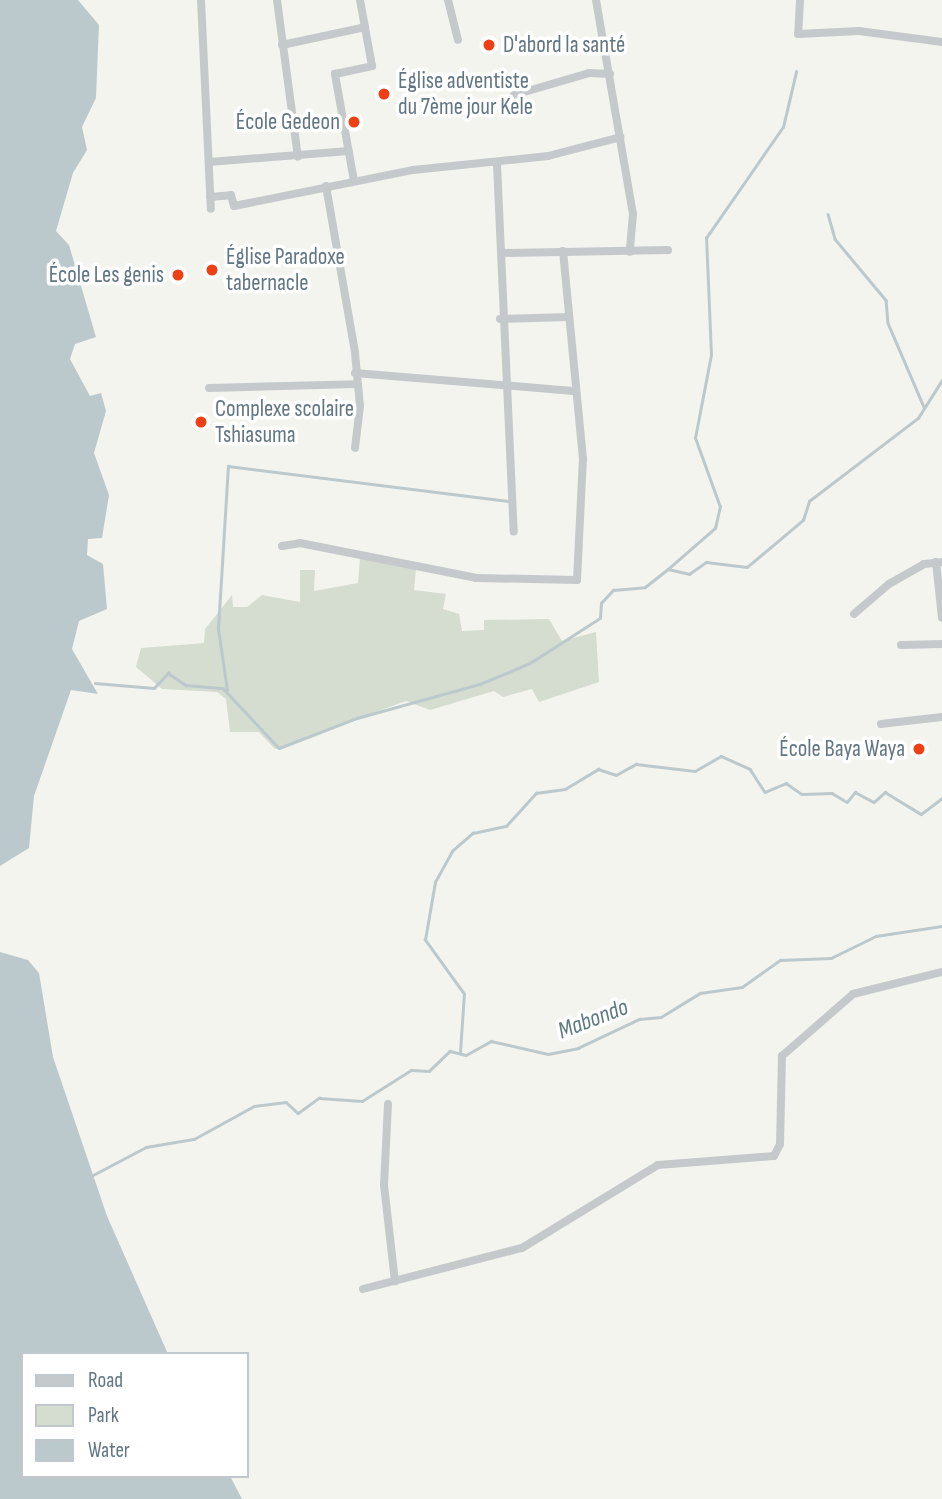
<!DOCTYPE html>
<meta charset="utf-8">
<style>
body{margin:0}
#map{position:relative;width:942px;height:1499px;overflow:hidden;background:#f4f4ef;font-family:"Sofia Sans Condensed",sans-serif}
div>[style]{position:absolute}
[style*='--x']{left:calc(var(--x)*1px);top:calc(var(--y)*1px);width:calc(var(--w)*1px);rotate:calc(var(--a)*1deg)}
.green>*{inset:0;background:#d5dcd0}
.water>*{inset:0;background:#bbc9cd}
.stream>*{height:2.5px;margin:-1.25px;padding:0 1.25px;transform-origin:1.25px;border-radius:1.25px;background:#bbc9cd}
.minor>*{height:8px;margin:-4px;padding:0 4px;transform-origin:4px;border-radius:4px;background:#c6c9cc}
.dots>*{width:19px;height:19px;translate:-50% -50%;box-sizing:border-box;border:4px solid #fff;border-radius:50%}
span{translate:-50% -50%;white-space:nowrap;text-align:center;line-height:1.15;-webkit-text-stroke:7px #fff;paint-order:stroke}
.poi-label{font-size:23px;color:#617583}
.left{translate:0 -50%;text-align:left}
.right{translate:-100% -50%;text-align:right}
.water-label{font-size:24px;color:#5c7881;font-style:italic}
.legend{position:absolute;left:21px;top:1352px;width:228px;height:126px;box-sizing:border-box;background:#fff;border:2px solid #c0c8cd;margin:0;padding:9px 12px;list-style:none;font-size:21px;color:#617583}
.legend li{display:flex;align-items:center;gap:14px;height:35px}
.legend b{width:35px;border:2px solid #c0c8cd}
</style>
<div id="map">
<div class="green">
<i style="clip-path:polygon(360px 558px,416px 569px,414px 590px,446px 594px,443px 609px,459px 614px,462px 631px,484px 630px,484px 620px,549px 619px,562px 641px,596px 632px,599px 682px,539px 702px,532px 689px,503px 697px,494px 691px,430px 710px,406px 701px,275px 749px,259px 732px,230px 732px,226px 699px,217px 692px,162px 689px,136px 667px,141px 648px,204px 643px,205px 629px,232px 595px,233px 607px,247px 607px,262px 595px,300px 602px,300px 570px,315px 570px,314px 591px,358px 583px)"></i>
</div>
<div class="water">
<i style="clip-path:polygon(0 0,78px 0,99px 25px,96px 98px,82px 127px,87px 150px,73px 173px,56px 231px,69px 245px,96px 337px,75px 344px,70px 359px,90px 396px,101px 393px,106px 411px,94px 453px,109px 495px,102px 538px,88px 539px,87px 555px,103px 564px,107px 609px,79px 621px,72px 649px,98px 694px,71px 690px,34px 796px,29px 848px,0 866px)"></i>
<i style="clip-path:polygon(0 952px,28px 960px,39px 973px,53px 1057px,107px 1216px,168px 1354px,23px 1354px,23px 1476px,230px 1476px,242px 1499px,0 1499px)"></i>
</div>
<div class="stream">
<i style="--x:828;--y:214;--w:26;--a:74"></i>
<i style="--x:835;--y:239;--w:80;--a:50.1"></i>
<i style="--x:886;--y:300;--w:23;--a:85"></i>
<i style="--x:888;--y:323;--w:91;--a:66.8"></i>
<i style="--x:668;--y:569;--w:62;--a:-41.1"></i>
<i style="--x:715;--y:528;--w:22;--a:-77"></i>
<i style="--x:720;--y:507;--w:73;--a:-109.9"></i>
<i style="--x:695;--y:438;--w:85;--a:-79.1"></i>
<i style="--x:711;--y:355;--w:117;--a:-92.4"></i>
<i style="--x:706;--y:238;--w:135;--a:-55.3"></i>
<i style="--x:783;--y:127;--w:57;--a:-76.7"></i>
<i style="--x:95;--y:683;--w:59;--a:4.8"></i>
<i style="--x:154;--y:688;--w:21;--a:-47"></i>
<i style="--x:168;--y:673;--w:22;--a:34"></i>
<i style="--x:186;--y:685;--w:37;--a:5"></i>
<i style="--x:223;--y:688;--w:82;--a:47"></i>
<i style="--x:279;--y:748;--w:84;--a:-21"></i>
<i style="--x:357;--y:718;--w:128;--a:-15.5"></i>
<i style="--x:480;--y:684;--w:54;--a:-22.8"></i>
<i style="--x:530;--y:663;--w:83;--a:-32.7"></i>
<i style="--x:600;--y:618;--w:15;--a:-86"></i>
<i style="--x:601;--y:603;--w:18;--a:-47"></i>
<i style="--x:613;--y:590;--w:32;--a:-5"></i>
<i style="--x:645;--y:587;--w:29;--a:-38"></i>
<i style="--x:668;--y:569;--w:22;--a:13"></i>
<i style="--x:689;--y:574;--w:21;--a:-35"></i>
<i style="--x:706;--y:562;--w:41;--a:7"></i>
<i style="--x:747;--y:567;--w:73;--a:-40"></i>
<i style="--x:803;--y:520;--w:20;--a:-72"></i>
<i style="--x:809;--y:501;--w:137;--a:-37.3"></i>
<i style="--x:918;--y:418;--w:45;--a:-57.7"></i>
<i style="--x:227;--y:690;--w:62;--a:-98.4"></i>
<i style="--x:218;--y:629;--w:163;--a:-86.5"></i>
<i style="--x:228;--y:466;--w:282;--a:7.1"></i>
<i style="--x:460;--y:1052;--w:58;--a:-86.1"></i>
<i style="--x:464;--y:994;--w:67;--a:-125.8"></i>
<i style="--x:425;--y:940;--w:59;--a:-80.2"></i>
<i style="--x:435;--y:882;--w:35;--a:-61"></i>
<i style="--x:452;--y:851;--w:28;--a:-41"></i>
<i style="--x:473;--y:833;--w:34;--a:-12"></i>
<i style="--x:506;--y:826;--w:45;--a:-47.7"></i>
<i style="--x:536;--y:793;--w:29;--a:-8"></i>
<i style="--x:565;--y:789;--w:39;--a:-31"></i>
<i style="--x:598;--y:769;--w:19;--a:18"></i>
<i style="--x:616;--y:775;--w:23;--a:-29"></i>
<i style="--x:636;--y:764;--w:59;--a:6.8"></i>
<i style="--x:695;--y:771;--w:30;--a:-30"></i>
<i style="--x:721;--y:756;--w:32;--a:24"></i>
<i style="--x:750;--y:769;--w:27;--a:57"></i>
<i style="--x:765;--y:792;--w:23;--a:-23"></i>
<i style="--x:786;--y:783;--w:19;--a:35"></i>
<i style="--x:802;--y:794;--w:30;--a:-2"></i>
<i style="--x:832;--y:793;--w:17;--a:31"></i>
<i style="--x:847;--y:802;--w:13;--a:-51"></i>
<i style="--x:855;--y:792;--w:21;--a:28"></i>
<i style="--x:874;--y:802;--w:15;--a:-42"></i>
<i style="--x:885;--y:792;--w:42;--a:31.4"></i>
<i style="--x:921;--y:814;--w:26;--a:-37"></i>
<i style="--x:93;--y:1175;--w:60;--a:-27.8"></i>
<i style="--x:146;--y:1147;--w:49;--a:-9.5"></i>
<i style="--x:194;--y:1139;--w:68;--a:-28.8"></i>
<i style="--x:254;--y:1106;--w:32;--a:-7"></i>
<i style="--x:286;--y:1102;--w:16;--a:43"></i>
<i style="--x:298;--y:1113;--w:26;--a:-36"></i>
<i style="--x:319;--y:1098;--w:43;--a:4"></i>
<i style="--x:362;--y:1101;--w:58;--a:-32.3"></i>
<i style="--x:411;--y:1070;--w:18;--a:3"></i>
<i style="--x:429;--y:1071;--w:29;--a:-44"></i>
<i style="--x:450;--y:1051;--w:16;--a:14"></i>
<i style="--x:466;--y:1055;--w:29;--a:-29"></i>
<i style="--x:491;--y:1041;--w:58;--a:12.8"></i>
<i style="--x:548;--y:1054;--w:31;--a:-11"></i>
<i style="--x:578;--y:1048;--w:68;--a:-25.4"></i>
<i style="--x:639;--y:1019;--w:22;--a:-5"></i>
<i style="--x:661;--y:1017;--w:46;--a:-31.6"></i>
<i style="--x:700;--y:993;--w:42;--a:-8.1"></i>
<i style="--x:742;--y:987;--w:47;--a:-35.4"></i>
<i style="--x:780;--y:960;--w:51;--a:-2.2"></i>
<i style="--x:831;--y:958;--w:50;--a:-26.1"></i>
<i style="--x:876;--y:936;--w:67;--a:-8.6"></i>
</div>
<div class="minor">
<i style="--x:201;--y:0;--w:209;--a:87.3"></i>
<i style="--x:277;--y:0;--w:158;--a:82.4"></i>
<i style="--x:448;--y:0;--w:41;--a:76"></i>
<i style="--x:596;--y:0;--w:217;--a:80.2"></i>
<i style="--x:633;--y:214;--w:38;--a:95"></i>
<i style="--x:800;--y:0;--w:34;--a:93"></i>
<i style="--x:798;--y:34;--w:61;--a:-2.8"></i>
<i style="--x:859;--y:31;--w:84;--a:7.5"></i>
<i style="--x:282;--y:45;--w:85;--a:-12.2"></i>
<i style="--x:514;--y:95;--w:78;--a:-16.3"></i>
<i style="--x:589;--y:73;--w:21;--a:3"></i>
<i style="--x:209;--y:162;--w:140;--a:-4.5"></i>
<i style="--x:497;--y:164;--w:368;--a:87.4"></i>
<i style="--x:354;--y:181;--w:109;--a:-100.1"></i>
<i style="--x:335;--y:74;--w:38;--a:-12"></i>
<i style="--x:372;--y:66;--w:67;--a:-100.3"></i>
<i style="--x:326;--y:186;--w:169;--a:80.1"></i>
<i style="--x:355;--y:353;--w:53;--a:84.6"></i>
<i style="--x:360;--y:406;--w:42;--a:96.8"></i>
<i style="--x:210;--y:197;--w:21;--a:-5"></i>
<i style="--x:231;--y:195;--w:11;--a:75"></i>
<i style="--x:234;--y:206;--w:183;--a:-11.4"></i>
<i style="--x:413;--y:170;--w:136;--a:-5.9"></i>
<i style="--x:548;--y:156;--w:75;--a:-14.6"></i>
<i style="--x:502;--y:253;--w:166;--a:-1"></i>
<i style="--x:500;--y:319;--w:69;--a:-1.7"></i>
<i style="--x:355;--y:373;--w:219;--a:4.7"></i>
<i style="--x:209;--y:388;--w:148;--a:-1.5"></i>
<i style="--x:282;--y:546;--w:18;--a:-9"></i>
<i style="--x:300;--y:543;--w:179;--a:11.2"></i>
<i style="--x:476;--y:578;--w:101;--a:1.1"></i>
<i style="--x:577;--y:580;--w:121;--a:-87.2"></i>
<i style="--x:583;--y:459;--w:209;--a:-95.5"></i>
<i style="--x:936;--y:562;--w:56;--a:83.9"></i>
<i style="--x:854;--y:614;--w:46;--a:-40.6"></i>
<i style="--x:889;--y:584;--w:40;--a:-29.7"></i>
<i style="--x:924;--y:564;--w:18;--a:-6"></i>
<i style="--x:901;--y:645;--w:41;--a:-1.4"></i>
<i style="--x:881;--y:724;--w:61;--a:-6.5"></i>
<i style="--x:388;--y:1104;--w:81;--a:92.8"></i>
<i style="--x:384;--y:1185;--w:97;--a:83.5"></i>
<i style="--x:363;--y:1289;--w:164;--a:-14.5"></i>
<i style="--x:522;--y:1248;--w:159;--a:-31.4"></i>
<i style="--x:658;--y:1165;--w:116;--a:-4.4"></i>
<i style="--x:774;--y:1156;--w:13;--a:-63"></i>
<i style="--x:780;--y:1144;--w:88;--a:-88.7"></i>
<i style="--x:782;--y:1056;--w:94;--a:-41.1"></i>
<i style="--x:853;--y:994;--w:92;--a:-13.9"></i>
</div>
<div class="dots">
<i style="left:489px;top:45px;background:#ef3f14"></i>
<i style="left:384px;top:94px;background:#ef3f14"></i>
<i style="left:354px;top:122px;background:#ef3f14"></i>
<i style="left:212px;top:270px;background:#ef3f14"></i>
<i style="left:178px;top:275px;background:#ef3f14"></i>
<i style="left:201px;top:422px;background:#ef3f14"></i>
<i style="left:919px;top:749px;background:#ef3f14"></i>
</div>
<div class="poi-label">
<span class="left" style="left:503px;top:45px">D'abord la santé</span>
<span class="left" style="left:398px;top:94px">Église adventiste<br>du 7ème jour Kele</span>
<span class="right" style="left:340px;top:122px">École Gedeon</span>
<span class="left" style="left:226px;top:270px">Église Paradoxe<br>tabernacle</span>
<span class="right" style="left:164px;top:275px">École Les genis</span>
<span class="left" style="left:215px;top:422px">Complexe scolaire<br>Tshiasuma</span>
<span class="right" style="left:905px;top:749px">École Baya Waya</span>
</div>
<div class="water-label">
<span style="left:593px;top:1019px;rotate:-21deg">Mabondo</span>
</div>
<ul class="legend">
<li><b style="height:9px;background:#c6c9cc"></b>Road</li>
<li><b style="height:19px;background:#d5dcd0"></b>Park</li>
<li><b style="height:19px;background:#bbc9cd"></b>Water</li>
</ul>
</div>
